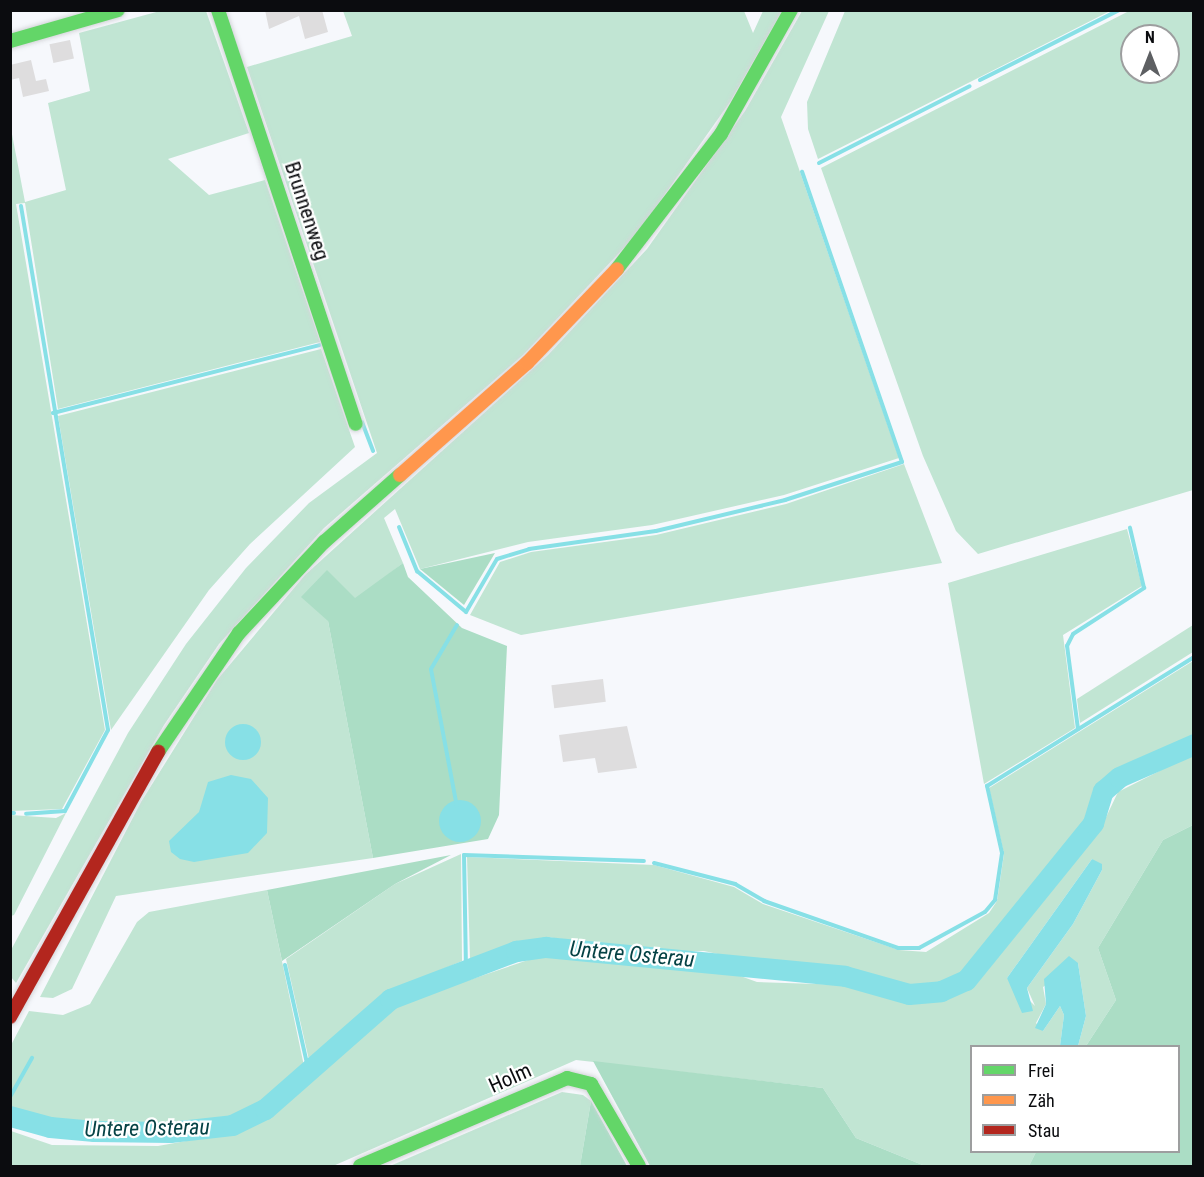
<!DOCTYPE html>
<meta charset="utf-8">
<style>
body{margin:0}
#map{position:relative;width:1204px;height:1177px;overflow:hidden;background:#f6f8fc;font-family:"Roboto Condensed",sans-serif}
div>[style]{position:absolute}
[style*='--x']{left:calc(var(--x)*1px);top:calc(var(--y)*1px);width:calc(var(--w)*1px);rotate:calc(var(--a)*1deg)}
.green>*{inset:0;background:#c1e5d3}
.forest>*{inset:0;background:#abddc5}
.water>*{inset:0;background:#87e0e6}
.round{border-radius:50%}
.stream>*{height:4px;margin:-2px;padding:0 2px;transform-origin:2px;border-radius:2px;background:#87e0e6}
.river>*{height:21px;margin:-10.5px;padding:0 10.5px;transform-origin:10.5px;border-radius:10.5px;background:#87e0e6}
.building>*{inset:0;background:#deddde;transform-origin:0 0}
.roads{filter:drop-shadow(0 0 2px #d4d5d9) drop-shadow(0 0 2px #d4d5d9)}
.fast>*{height:14px;margin:-7px;padding:0 7px;transform-origin:7px;border-radius:7px;background:#63d668}
.slow>*{height:14px;margin:-7px;padding:0 7px;transform-origin:7px;border-radius:7px;background:#ff974d}
.jam>*{height:14px;margin:-7px;padding:0 7px;transform-origin:7px;border-radius:7px;background:#b3261e}
span{translate:-50% -50%;white-space:nowrap;text-align:center;line-height:1.15;-webkit-text-stroke:4.5px #fff;paint-order:stroke}
.street-label{font-size:21px;color:#0b0c0f}
.water-label{font-size:22px;color:#054245;font-style:italic}
.frame{position:absolute;inset:0;border:12px solid #0b0c0f;pointer-events:none}
.legend{position:absolute;left:970px;top:1045px;width:210px;height:108px;box-sizing:border-box;background:#fff;border:2px solid #9d9e9f;margin:0;padding:8px 10px;list-style:none;font-size:18px;color:#0b0c0f}
.legend li{display:flex;align-items:center;gap:12px;height:30px}
.legend b{width:30px;border:2px solid #9d9e9f}
.north{position:absolute;left:1120px;top:24px;width:60px;height:60px;box-sizing:border-box;background:#fff;border:2px solid #9d9e9f;border-radius:50%;rotate:0deg;font-size:16px;font-weight:700;line-height:24px;text-align:center;color:#0b0c0f}
.north::after{content:'';display:block;margin:auto;width:21px;height:27px;background:#5d5f62;clip-path:polygon(50% 0,100% 100%,50% 72%,0 100%)}
</style>
<div id="map">
<div class="green">
<i style="clip-path:polygon(evenodd,1131px 10px,1193px 11px,1193px 490px,978px 554px,956px 531px,923px 456px,821px 168px,1131px 10px,1132px 36px,1168px 36px,1168px 72px,1132px 72px,1132px 36px)"></i>
<i style="clip-path:polygon(160px 11px,206px 11px,249px 133px,168px 159px,209px 195px,265px 180px,320px 342px,58px 409px,25px 203px,16px 204px,105px 730px,62px 809px,11px 811px,11px 129px,25px 202px,66px 190px,48px 103px,90px 91px,79px 33px)"></i>
<i style="clip-path:polygon(343px 11px,744px 11px,753px 33px,763px 11px,782px 11px,730px 102px,636px 235px,524px 354px,324px 528px,219px 644px,164px 725px,16px 983px,11px 977px,11px 950px,128px 733px,186px 644px,246px 568px,309px 503px,377px 453px,247px 67px,352px 36px)"></i>
<i style="clip-path:polygon(802px 11px,829px 11px,781px 117px,899px 458px,784px 495px,652px 525px,528px 542px,420px 569px,395px 509px,384px 518px,403px 563px,328px 621px,373px 858px,116px 896px,72px 989px,53px 998px,40px 997px,141px 802px,217px 680px,305px 575px,548px 355px,647px 249px,745px 111px)"></i>
<i style="clip-path:polygon(845px 11px,845px 10px,1110px 11px,818px 159px,808px 129px,807px 102px)"></i>
<i style="clip-path:polygon(321px 349px,355px 447px,250px 544px,209px 590px,111px 730px,58px 416px)"></i>
<i style="clip-path:polygon(904px 464px,942px 563px,521px 635px,470px 615px,500px 562px,531px 552px,656px 535px,786px 504px)"></i>
<i style="clip-path:polygon(1127px 529px,1142px 586px,1063px 635px,1075px 728px,984px 784px,948px 583px)"></i>
<i style="clip-path:polygon(1193px 625px,1193px 652px,1080px 723px,1077px 699px)"></i>
<i style="clip-path:polygon(1193px 661px,1193px 739px,1109px 777px,1092px 824px,962px 980px,913px 991px,813px 964px,759px 963px,704px 951px,653px 952px,547px 937px,470px 960px,467px 857px,654px 865px,734px 887px,763px 904px,899px 950px,926px 952px,989px 913px,997px 901px,1004px 854px,989px 788px)"></i>
<i style="clip-path:polygon(evenodd,1193px 754px,1193px 825px,1163px 840px,1098px 948px,1116px 1000px,1086px 1046px,1078px 1046px,1086px 1016px,1078px 963px,1043px 987px,1046px 1004px,1036px 1023px,1043px 1031px,1060px 1006px,1064px 1015px,1060px 1046px,972px 1046px,972px 1152px,1036px 1152px,1029px 1166px,925px 1166px,856px 1138px,823px 1088px,576px 1060px,333px 1166px,11px 1166px,11px 1131px,52px 1145px,158px 1146px,231px 1133px,269px 1115px,392px 1006px,546px 954px,721px 969px,757px 982px,848px 985px,912px 1003px,966px 991px,978px 982px,1099px 832px,1118px 792px,1193px 754px,1092px 859px,1102px 870px,1073px 924px,1027px 988px,1035px 1006px,1007px 978px,1092px 859px)"></i>
<i style="clip-path:polygon(66px 813px,14px 915px,11px 916px,11px 815px,56px 818px)"></i>
<i style="clip-path:polygon(461px 854px,462px 961px,389px 992px,309px 1060px,286px 959px,395px 884px)"></i>
<i style="clip-path:polygon(267px 890px,304px 1066px,263px 1105px,230px 1121px,155px 1134px,54px 1130px,11px 1114px,11px 1045px,29px 1011px,63px 1015px,90px 1004px,137px 922px,149px 912px)"></i>
<i style="clip-path:polygon(562px 1092px,583px 1095px,591px 1101px,580px 1166px,390px 1166px)"></i>
</div>
<div class="forest">
<i style="clip-path:polygon(495px 553px,464px 605px,420px 569px)"></i>
<i style="clip-path:polygon(403px 563px,408px 577px,462px 628px,507px 646px,499px 815px,488px 839px,373px 858px,328px 621px,301px 597px,327px 570px,355px 598px)"></i>
<i style="clip-path:polygon(1193px 825px,1193px 1166px,1029px 1166px,1036px 1152px,1178px 1152px,1178px 1046px,1086px 1046px,1116px 1000px,1098px 948px,1163px 840px)"></i>
<i style="clip-path:polygon(451px 855px,395px 884px,282px 961px,267px 890px)"></i>
<i style="clip-path:polygon(593px 1061px,823px 1088px,856px 1138px,925px 1166px,650px 1166px)"></i>
<i style="clip-path:polygon(591px 1101px,627px 1166px,580px 1166px)"></i>
</div>
<div class="water">
<i class="round" style="left:225px;top:724px;width:36px;height:36px"></i>
<i style="clip-path:polygon(231px 775px,251px 779px,268px 798px,267px 833px,248px 853px,194px 862px,180px 859px,171px 852px,169px 841px,199px 812px,208px 782px)"></i>
<i class="round" style="left:439px;top:800px;width:42px;height:42px"></i>
<i style="clip-path:polygon(1092px 859px,1102px 864px,1102px 870px,1073px 924px,1027px 988px,1033px 1011px,1022px 1013px,1007px 978px)"></i>
<i style="clip-path:polygon(1069px 956px,1078px 963px,1086px 1016px,1078px 1046px,1060px 1046px,1064px 1015px,1060px 1006px,1043px 1031px,1035px 1028px,1046px 1004px,1044px 979px)"></i>
</div>
<div class="stream">
<i style="--x:980;--y:80;--w:156;--a:-26.7"></i>
<i style="--x:819;--y:163;--w:169;--a:-27"></i>
<i style="--x:21;--y:206;--w:531;--a:80.57"></i>
<i style="--x:108;--y:730;--w:92;--a:118"></i>
<i style="--x:65;--y:811;--w:39;--a:176"></i>
<i style="--x:53;--y:413;--w:275;--a:-14.3"></i>
<i style="--x:362;--y:422;--w:31;--a:69"></i>
<i style="--x:399;--y:527;--w:48;--a:67.8"></i>
<i style="--x:417;--y:571;--w:64;--a:39.9"></i>
<i style="--x:466;--y:612;--w:61;--a:-59.7"></i>
<i style="--x:497;--y:559;--w:34;--a:-17"></i>
<i style="--x:529;--y:549;--w:128;--a:-8.1"></i>
<i style="--x:656;--y:531;--w:133;--a:-13.5"></i>
<i style="--x:785;--y:500;--w:123;--a:-18"></i>
<i style="--x:902;--y:462;--w:307;--a:-109"></i>
<i style="--x:1078;--y:729;--w:84;--a:-97.5"></i>
<i style="--x:1067;--y:646;--w:13;--a:-63"></i>
<i style="--x:1073;--y:634;--w:85;--a:-32.9"></i>
<i style="--x:1144;--y:588;--w:62;--a:-103.1"></i>
<i style="--x:457;--y:807;--w:140;--a:-100.7"></i>
<i style="--x:431;--y:669;--w:51;--a:-59.4"></i>
<i style="--x:10;--y:813;--w:4;--a:0"></i>
<i style="--x:654;--y:863;--w:84;--a:14.5"></i>
<i style="--x:735;--y:884;--w:34;--a:30"></i>
<i style="--x:764;--y:901;--w:142;--a:19.3"></i>
<i style="--x:898;--y:948;--w:21;--a:0"></i>
<i style="--x:919;--y:948;--w:75;--a:-28.6"></i>
<i style="--x:985;--y:912;--w:16;--a:-50"></i>
<i style="--x:995;--y:900;--w:48;--a:-81.5"></i>
<i style="--x:1002;--y:853;--w:69;--a:-102.6"></i>
<i style="--x:987;--y:786;--w:244;--a:-31.9"></i>
<i style="--x:285;--y:965;--w:110;--a:77.4"></i>
<i style="--x:466;--y:969;--w:114;--a:-91"></i>
<i style="--x:464;--y:855;--w:180;--a:1.9"></i>
<i style="--x:10;--y:1097;--w:45;--a:-60.6"></i>
</div>
<div class="river">
<i style="--x:10;--y:1116;--w:41;--a:15.4"></i>
<i style="--x:50;--y:1127;--w:44;--a:5.2"></i>
<i style="--x:94;--y:1131;--w:76;--a:0.8"></i>
<i style="--x:170;--y:1132;--w:62;--a:-6.4"></i>
<i style="--x:232;--y:1125;--w:37;--a:-26"></i>
<i style="--x:265;--y:1109;--w:167;--a:-41.3"></i>
<i style="--x:390;--y:999;--w:135;--a:-20.9"></i>
<i style="--x:516;--y:951;--w:30;--a:-8"></i>
<i style="--x:546;--y:947;--w:300;--a:5.5"></i>
<i style="--x:845;--y:976;--w:66;--a:15.7"></i>
<i style="--x:909;--y:994;--w:32;--a:-5"></i>
<i style="--x:941;--y:991;--w:27;--a:-24"></i>
<i style="--x:966;--y:980;--w:202;--a:-51"></i>
<i style="--x:1093;--y:823;--w:34;--a:-73"></i>
<i style="--x:1103;--y:791;--w:21;--a:-41"></i>
<i style="--x:1119;--y:777;--w:82;--a:-23.7"></i>
</div>
<div class="building">
<i style="clip-path:polygon(265px 10px,322px 10px,328px 32px,305px 39px,299px 16px,269px 29px)"></i>
<i style="left:70px;top:40px;width:19px;height:21px;rotate:78deg"></i>
<i style="clip-path:polygon(31px 60px,36px 81px,46px 79px,49px 91px,23px 97px,19px 78px,10px 80px,10px 65px)"></i>
<i style="left:603px;top:679px;width:23px;height:52px;rotate:83deg"></i>
<i style="clip-path:polygon(627px 726px,637px 768px,598px 773px,595px 758px,563px 762px,559px 735px)"></i>
</div>
<div class="roads">
<div class="fast">
<i style="--x:218;--y:10;--w:436;--a:71.6"></i>
<i style="--x:10;--y:41;--w:112;--a:-16"></i>
<i style="--x:617;--y:269;--w:170;--a:-52.4"></i>
<i style="--x:721;--y:134;--w:142;--a:-60.6"></i>
<i style="--x:158;--y:752;--w:144;--a:-55.8"></i>
<i style="--x:239;--y:633;--w:125;--a:-47"></i>
<i style="--x:324;--y:542;--w:101;--a:-41.4"></i>
<i style="--x:360;--y:1166;--w:225;--a:-23"></i>
<i style="--x:567;--y:1078;--w:25;--a:14"></i>
<i style="--x:591;--y:1084;--w:95;--a:59.7"></i>
</div>
<div class="slow">
<i style="--x:400;--y:475;--w:169;--a:-41.4"></i>
<i style="--x:527;--y:363;--w:130;--a:-46.2"></i>
</div>
<div class="jam">
<i style="--x:10;--y:1017;--w:304;--a:-60.8"></i>
</div>
</div>
<div class="street-label">
<span style="left:307px;top:211px;rotate:72deg">Brunnenweg</span>
<span style="left:510px;top:1078px;rotate:-24deg">Holm</span>
</div>
<div class="water-label">
<span style="left:632px;top:954px;rotate:5deg">Untere Osterau</span>
<span style="left:147px;top:1128px;rotate:-1deg">Untere Osterau</span>
</div>
<div class="frame"></div>
<ul class="legend">
<li><b style="height:8px;background:#63d668"></b>Frei</li>
<li><b style="height:8px;background:#ff974d"></b>Zäh</li>
<li><b style="height:8px;background:#b3261e"></b>Stau</li>
</ul>
<div class="north">N</div>
</div>
